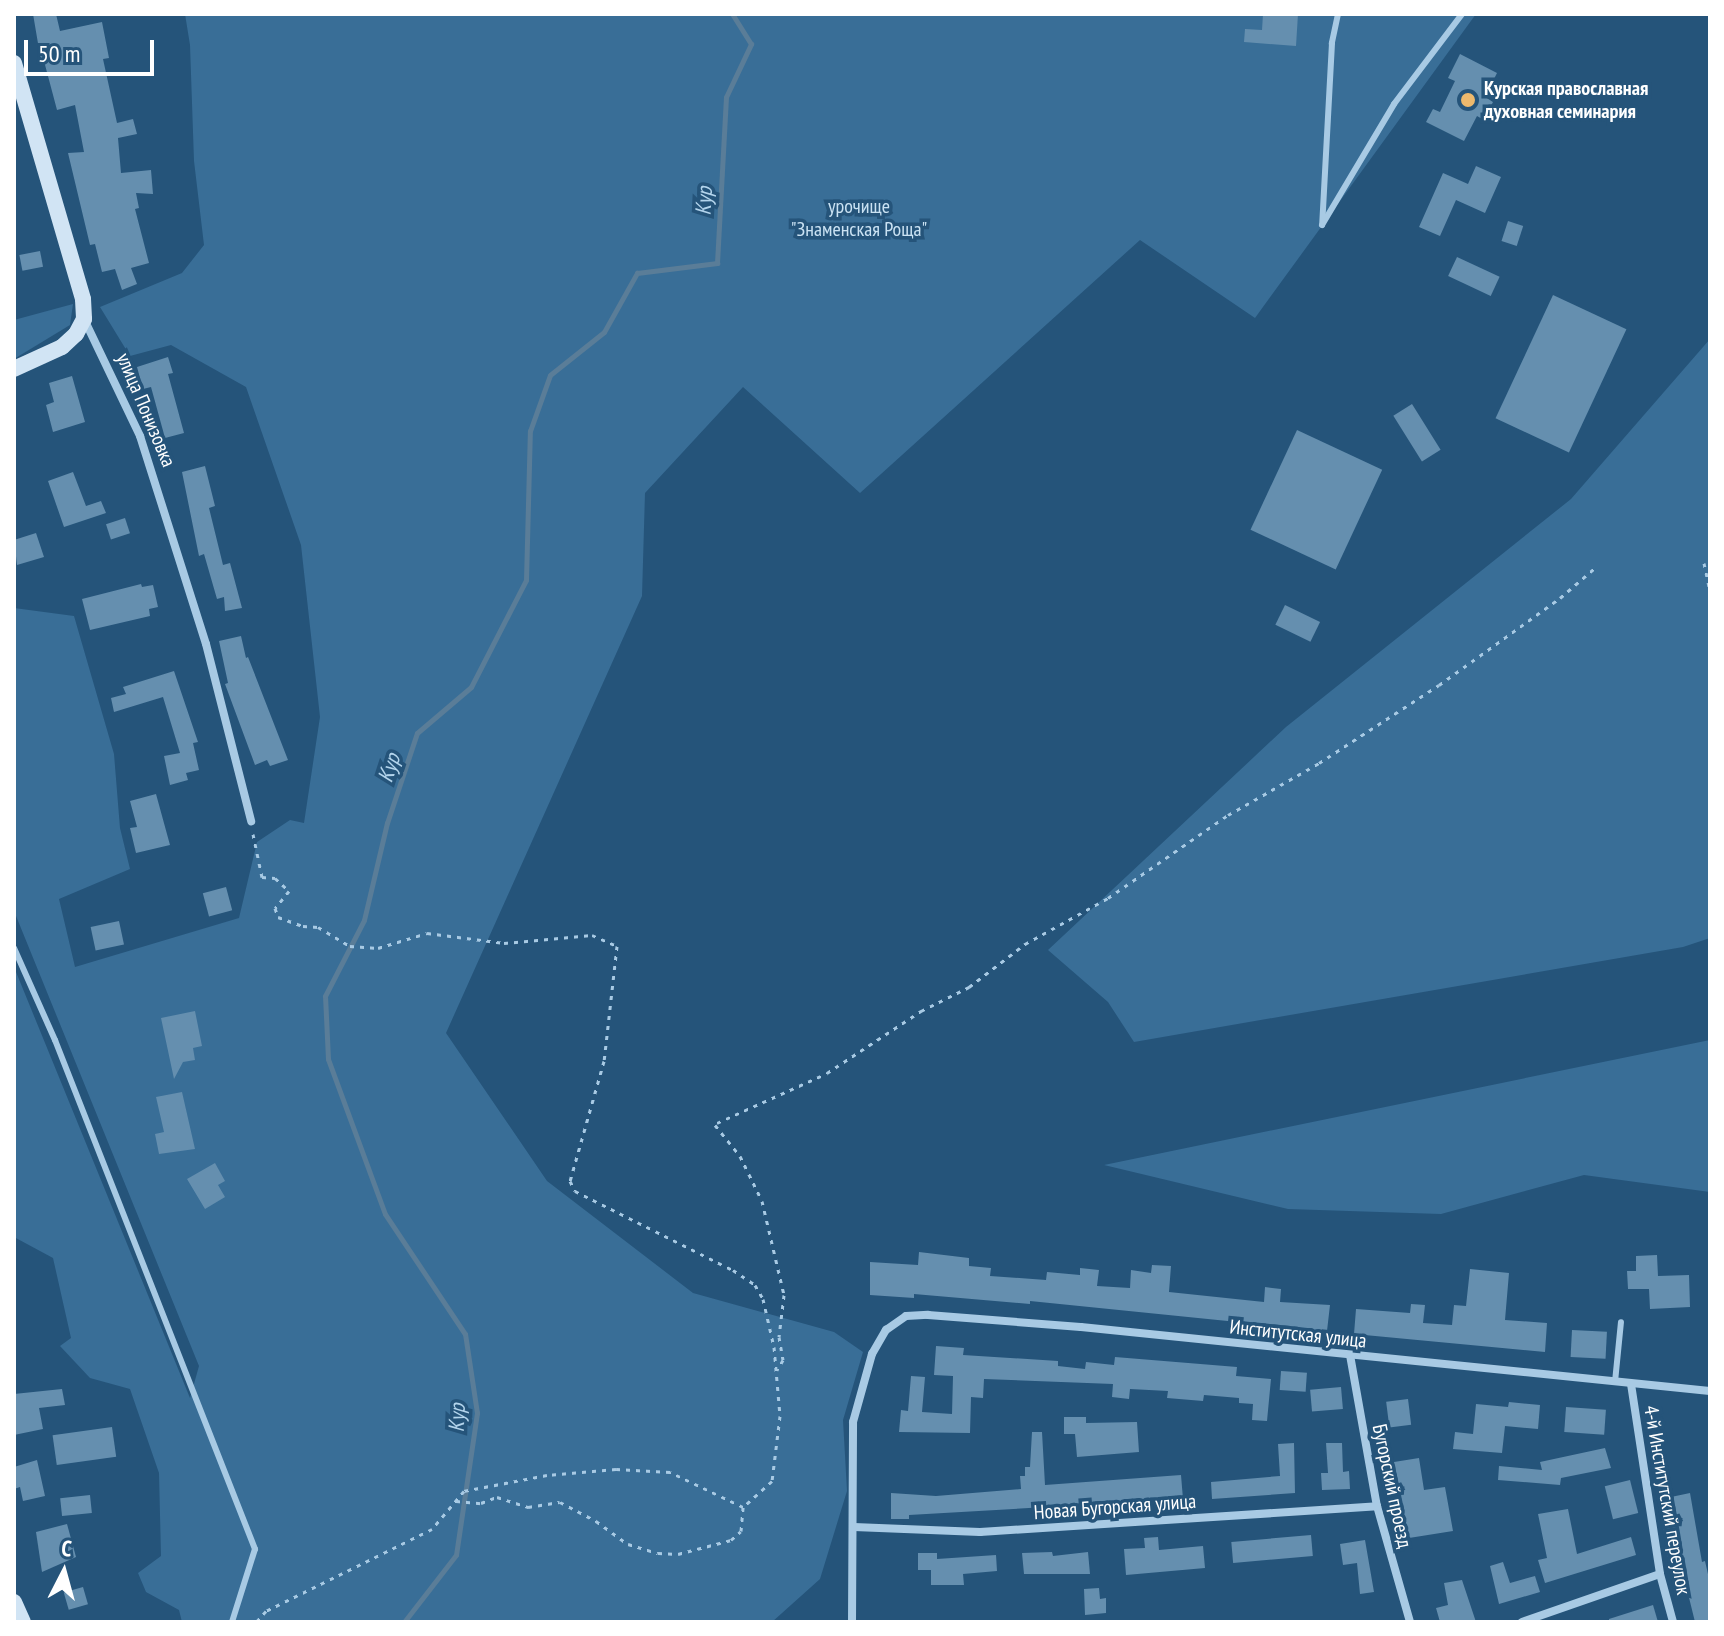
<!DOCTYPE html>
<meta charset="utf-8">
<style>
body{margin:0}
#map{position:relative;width:1724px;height:1636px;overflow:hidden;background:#25547a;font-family:"PT Sans Narrow",sans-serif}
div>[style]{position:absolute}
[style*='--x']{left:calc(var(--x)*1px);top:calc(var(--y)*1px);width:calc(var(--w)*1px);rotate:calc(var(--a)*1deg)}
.green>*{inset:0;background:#396e97}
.stream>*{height:5px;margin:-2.5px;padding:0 2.5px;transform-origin:2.5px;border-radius:2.5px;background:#5a7d98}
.building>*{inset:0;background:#658faf;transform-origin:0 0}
.path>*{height:3px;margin-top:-1.5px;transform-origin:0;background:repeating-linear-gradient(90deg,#a8cae4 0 4px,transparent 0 10px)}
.lane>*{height:6px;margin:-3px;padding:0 3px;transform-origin:3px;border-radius:3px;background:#a8cae4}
.street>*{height:8px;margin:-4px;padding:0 4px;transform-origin:4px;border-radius:4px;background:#a8cae4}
.secondary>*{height:16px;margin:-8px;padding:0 8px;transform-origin:8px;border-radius:8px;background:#d1e4f4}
.dots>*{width:22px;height:22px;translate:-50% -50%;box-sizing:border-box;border:4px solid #25547a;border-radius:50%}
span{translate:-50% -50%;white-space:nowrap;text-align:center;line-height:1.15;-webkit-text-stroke:7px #25547a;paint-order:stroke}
.poi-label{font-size:20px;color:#fff;font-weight:700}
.left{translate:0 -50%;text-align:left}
.park-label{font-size:20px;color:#cae2f3}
.street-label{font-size:20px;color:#fff}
.water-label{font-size:22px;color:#b3d4ec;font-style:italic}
.frame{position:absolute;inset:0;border:16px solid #fff;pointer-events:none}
.north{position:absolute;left:24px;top:1532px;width:80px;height:80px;-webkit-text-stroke:6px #25547a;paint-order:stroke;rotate:6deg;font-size:22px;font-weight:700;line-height:32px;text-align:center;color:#fff}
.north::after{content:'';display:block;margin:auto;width:28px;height:36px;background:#fff;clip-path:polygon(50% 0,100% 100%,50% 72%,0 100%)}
.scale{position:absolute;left:24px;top:40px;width:130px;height:36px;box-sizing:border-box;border:4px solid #fff;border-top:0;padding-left:10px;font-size:24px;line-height:28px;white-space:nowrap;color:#fff;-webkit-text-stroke:6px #25547a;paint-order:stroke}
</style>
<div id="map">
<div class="green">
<i style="clip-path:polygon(185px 14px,1476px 14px,1255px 318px,1140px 240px,860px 493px,743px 387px,645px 493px,642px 596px,446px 1033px,547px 1181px,693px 1293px,834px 1332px,863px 1352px,843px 1420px,847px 1491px,820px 1579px,772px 1622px,182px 1622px,179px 1610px,146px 1592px,138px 1573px,161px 1556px,159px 1473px,130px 1389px,90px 1378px,60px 1346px,71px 1338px,53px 1258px,14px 1237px,14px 967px,190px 1398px,199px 1366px,14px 911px,14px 608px,74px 616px,114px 754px,120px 828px,130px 869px,59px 899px,75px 967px,239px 918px,257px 842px,290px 820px,304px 823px,320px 717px,301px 545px,246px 387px,171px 345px,130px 356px,100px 307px,182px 273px,204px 245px,194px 161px,190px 45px)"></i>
<i style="clip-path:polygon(73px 304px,70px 325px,14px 359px,14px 320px)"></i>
<i style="clip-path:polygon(1710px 339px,1710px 938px,1683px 947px,1134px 1042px,1108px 1002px,1048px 950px,1286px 727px,1571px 499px)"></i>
<i style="clip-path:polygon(1710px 1040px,1710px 1192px,1584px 1175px,1441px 1214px,1288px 1209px,1104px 1165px)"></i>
</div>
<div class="stream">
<i style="--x:404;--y:1622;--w:85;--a:-52.2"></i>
<i style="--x:456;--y:1555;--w:144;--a:-81.6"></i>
<i style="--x:477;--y:1413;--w:80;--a:-98.6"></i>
<i style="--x:465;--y:1334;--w:144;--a:-123.7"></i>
<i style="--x:385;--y:1214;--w:165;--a:-110.2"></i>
<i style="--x:328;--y:1059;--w:63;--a:-92.7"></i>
<i style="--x:325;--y:996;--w:85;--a:-62.8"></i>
<i style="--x:364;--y:920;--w:100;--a:-76.7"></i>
<i style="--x:387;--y:823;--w:95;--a:-71.6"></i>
<i style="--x:417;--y:733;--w:71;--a:-40.4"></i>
<i style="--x:471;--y:687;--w:120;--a:-62.8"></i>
<i style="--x:526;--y:580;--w:149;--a:-88.5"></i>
<i style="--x:530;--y:431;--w:59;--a:-70.3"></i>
<i style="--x:550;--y:375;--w:69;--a:-38.5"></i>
<i style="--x:604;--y:332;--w:68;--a:-60.8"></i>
<i style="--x:637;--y:273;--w:81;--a:-7.1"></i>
<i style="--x:717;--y:263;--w:166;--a:-86.9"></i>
<i style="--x:726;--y:97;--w:59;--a:-64.7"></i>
<i style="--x:751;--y:44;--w:36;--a:-122"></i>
</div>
<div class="building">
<i style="clip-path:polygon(33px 14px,56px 14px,60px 31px,102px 22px,109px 58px,103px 59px,117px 123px,133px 119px,137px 134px,118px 138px,121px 173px,151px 170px,153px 194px,136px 193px,139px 208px,135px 209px,149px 263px,131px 268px,137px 284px,122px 290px,115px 269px,102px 272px,95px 244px,90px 245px,68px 153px,84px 152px,75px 105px,57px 110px,44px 61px,41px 61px)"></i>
<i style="clip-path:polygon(1263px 14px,1298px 14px,1296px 46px,1244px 42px,1245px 29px,1262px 30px)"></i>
<i style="clip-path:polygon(1460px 54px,1497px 73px,1485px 97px,1493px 102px,1484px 120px,1477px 116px,1464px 141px,1426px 122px,1433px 109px,1440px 112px,1455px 81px,1448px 78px)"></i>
<i style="clip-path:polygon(1476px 166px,1501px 177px,1485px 213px,1456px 200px,1440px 236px,1419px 227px,1443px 173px,1468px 184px)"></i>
<i style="left:1508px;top:221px;width:16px;height:21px;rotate:18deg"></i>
<i style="left:40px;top:251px;width:16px;height:21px;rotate:79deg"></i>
<i style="left:1457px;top:257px;width:47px;height:21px;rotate:25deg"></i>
<i style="left:1553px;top:295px;width:81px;height:136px;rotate:25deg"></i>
<i style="clip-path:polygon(168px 357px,173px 373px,168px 374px,184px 433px,165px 438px,151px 387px,143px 389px,137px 367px)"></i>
<i style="clip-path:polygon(72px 376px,85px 422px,53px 432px,46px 405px,54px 402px,49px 383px)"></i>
<i style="left:1412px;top:404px;width:54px;height:22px;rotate:58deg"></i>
<i style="left:1297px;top:430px;width:94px;height:110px;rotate:25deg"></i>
<i style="clip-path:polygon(205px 466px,215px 506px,209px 508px,223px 565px,230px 563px,242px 608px,225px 611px,224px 597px,217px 599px,204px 554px,199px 556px,182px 472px)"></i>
<i style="clip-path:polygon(73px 472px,86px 506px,101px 501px,106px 513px,64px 527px,48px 481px)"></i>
<i style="left:125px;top:518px;width:16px;height:20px;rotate:72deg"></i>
<i style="clip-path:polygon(36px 533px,44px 557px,17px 565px,14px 540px)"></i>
<i style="clip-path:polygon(141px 584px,142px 587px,153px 585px,158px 607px,149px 609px,150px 616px,90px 630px,82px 599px)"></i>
<i style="left:1285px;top:605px;width:39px;height:22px;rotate:26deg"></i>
<i style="clip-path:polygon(241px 636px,246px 658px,248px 657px,288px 760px,270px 766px,267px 760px,255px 765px,225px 684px,228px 683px,219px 641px)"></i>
<i style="clip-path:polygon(174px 671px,198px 742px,193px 743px,199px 770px,186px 773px,188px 780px,170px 785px,164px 756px,180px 753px,163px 697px,114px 712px,111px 698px,126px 694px,123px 687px)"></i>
<i style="clip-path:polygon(156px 794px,170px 845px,136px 853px,130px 828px,137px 827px,130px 801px)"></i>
<i style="left:226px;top:887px;width:24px;height:24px;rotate:75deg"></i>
<i style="left:119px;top:921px;width:24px;height:29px;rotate:78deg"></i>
<i style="clip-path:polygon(195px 1011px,202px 1046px,193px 1048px,195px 1060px,183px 1062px,174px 1079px,161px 1018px)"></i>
<i style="clip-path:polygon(182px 1092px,195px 1149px,159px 1154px,155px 1134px,164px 1132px,156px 1097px)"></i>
<i style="clip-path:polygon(215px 1163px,225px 1181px,218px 1185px,225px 1197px,205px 1209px,187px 1179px)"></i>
<i style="clip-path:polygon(919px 1252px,969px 1258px,969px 1266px,991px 1268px,990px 1276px,1046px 1280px,1047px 1272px,1080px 1275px,1080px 1268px,1099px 1270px,1097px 1286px,1130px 1288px,1131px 1270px,1151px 1273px,1152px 1265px,1171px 1266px,1169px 1292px,1264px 1302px,1265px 1287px,1281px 1289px,1280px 1302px,1330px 1305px,1327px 1331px,1030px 1301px,1030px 1304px,914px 1294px,914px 1298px,870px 1295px,870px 1262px,918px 1265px)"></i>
<i style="clip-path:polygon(1657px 1255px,1658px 1276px,1689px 1275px,1690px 1307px,1650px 1309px,1649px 1289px,1628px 1289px,1627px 1271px,1636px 1271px,1636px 1256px)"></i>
<i style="clip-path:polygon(1470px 1269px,1509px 1273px,1505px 1320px,1547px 1323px,1545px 1352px,1354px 1334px,1356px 1309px,1410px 1313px,1411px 1304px,1425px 1305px,1423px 1323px,1452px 1325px,1454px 1305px,1466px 1306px)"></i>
<i style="left:1572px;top:1330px;width:35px;height:27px;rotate:3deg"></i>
<i style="clip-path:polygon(936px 1346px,964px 1348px,963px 1355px,1058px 1361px,1058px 1366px,1085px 1369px,1086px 1362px,1114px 1365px,1115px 1357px,1237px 1367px,1236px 1376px,1271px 1379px,1267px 1421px,1252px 1420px,1253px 1404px,1239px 1403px,1239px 1398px,1204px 1395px,1203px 1401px,1167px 1398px,1168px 1391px,1130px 1389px,1129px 1399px,1112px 1397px,1113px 1384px,984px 1379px,983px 1398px,971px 1397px,970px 1433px,899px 1432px,901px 1410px,908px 1411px,911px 1376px,925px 1377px,922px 1412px,952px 1414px,953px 1376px,934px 1375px)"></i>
<i style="left:1281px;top:1371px;width:26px;height:19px;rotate:4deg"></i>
<i style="left:1341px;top:1387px;width:22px;height:31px;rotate:85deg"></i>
<i style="clip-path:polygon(62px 1389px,65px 1405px,39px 1408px,43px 1429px,14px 1435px,14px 1394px)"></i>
<i style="left:1408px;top:1399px;width:26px;height:22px;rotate:83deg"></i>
<i style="clip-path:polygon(1509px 1402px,1540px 1405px,1538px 1429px,1505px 1426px,1502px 1453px,1453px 1449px,1455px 1432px,1473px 1434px,1476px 1404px,1508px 1407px)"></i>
<i style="left:1566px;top:1407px;width:40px;height:25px;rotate:4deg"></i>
<i style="clip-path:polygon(1064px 1417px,1086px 1417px,1086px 1423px,1137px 1422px,1139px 1452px,1077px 1457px,1075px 1434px,1064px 1434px)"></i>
<i style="left:112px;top:1427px;width:30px;height:60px;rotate:82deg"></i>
<i style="clip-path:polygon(1032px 1432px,1042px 1432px,1045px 1485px,1181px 1475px,1183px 1499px,909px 1515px,909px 1519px,891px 1519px,891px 1493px,936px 1496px,1021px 1489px,1020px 1476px,1025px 1476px,1025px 1467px,1030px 1467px)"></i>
<i style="clip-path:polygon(1294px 1443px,1295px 1493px,1212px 1499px,1211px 1482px,1280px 1476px,1278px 1444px)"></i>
<i style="clip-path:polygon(1326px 1443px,1342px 1443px,1343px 1472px,1349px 1471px,1350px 1489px,1322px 1490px,1321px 1473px,1328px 1473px)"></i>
<i style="clip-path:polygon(1605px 1448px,1611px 1468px,1561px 1478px,1560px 1485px,1498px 1480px,1499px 1466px,1542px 1470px,1540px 1462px)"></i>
<i style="clip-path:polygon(1419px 1458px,1424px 1490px,1445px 1487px,1453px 1531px,1409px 1538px,1394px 1462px)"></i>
<i style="clip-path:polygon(37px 1460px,45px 1496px,23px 1501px,20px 1487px,14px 1489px,14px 1467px)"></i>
<i style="left:1630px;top:1480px;width:34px;height:26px;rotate:76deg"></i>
<i style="clip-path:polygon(1690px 1493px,1702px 1562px,1705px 1561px,1710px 1583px,1710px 1622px,1695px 1622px,1680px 1561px,1669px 1563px,1663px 1528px,1676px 1526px,1671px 1497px)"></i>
<i style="left:90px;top:1495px;width:18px;height:30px;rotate:84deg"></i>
<i style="clip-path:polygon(1568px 1509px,1577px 1554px,1631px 1537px,1636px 1555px,1545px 1583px,1538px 1560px,1547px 1558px,1538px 1514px)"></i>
<i style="clip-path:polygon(67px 1524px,76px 1557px,42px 1572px,36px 1532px)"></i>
<i style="left:1311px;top:1535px;width:21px;height:80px;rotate:85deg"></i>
<i style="clip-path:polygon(1158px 1537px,1159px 1550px,1203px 1546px,1205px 1568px,1126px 1575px,1124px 1549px,1145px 1548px,1144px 1538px)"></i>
<i style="clip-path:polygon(1365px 1540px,1374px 1592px,1360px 1594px,1357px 1563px,1343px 1565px,1340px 1544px)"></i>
<i style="clip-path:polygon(1052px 1552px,1053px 1556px,1088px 1552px,1090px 1574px,1024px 1574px,1022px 1553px)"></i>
<i style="clip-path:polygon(918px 1553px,937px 1553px,937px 1559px,996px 1555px,997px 1571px,963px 1574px,964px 1585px,931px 1585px,931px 1570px,918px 1570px)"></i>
<i style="clip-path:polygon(1503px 1562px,1510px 1583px,1535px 1576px,1540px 1592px,1499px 1604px,1490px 1566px)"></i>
<i style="clip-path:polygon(1462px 1580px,1476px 1622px,1440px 1622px,1436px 1608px,1448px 1605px,1444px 1583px)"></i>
<i style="left:83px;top:1587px;width:18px;height:20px;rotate:74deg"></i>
<i style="clip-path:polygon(1099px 1588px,1100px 1599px,1106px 1598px,1106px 1613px,1085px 1615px,1084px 1589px)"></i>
<i style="clip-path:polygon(1653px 1605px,1658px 1622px,1609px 1622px,1609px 1619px)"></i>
</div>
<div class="path">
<i style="--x:1704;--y:563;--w:30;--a:78"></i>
<i style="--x:253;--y:834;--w:44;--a:78.2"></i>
<i style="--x:262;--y:877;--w:13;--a:4"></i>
<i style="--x:275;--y:878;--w:19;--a:43"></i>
<i style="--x:289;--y:891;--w:22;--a:129"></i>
<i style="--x:275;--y:908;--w:9;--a:72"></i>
<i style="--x:278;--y:917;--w:27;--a:20"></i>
<i style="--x:303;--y:926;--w:15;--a:4"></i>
<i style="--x:318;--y:927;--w:37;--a:31"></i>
<i style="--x:350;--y:946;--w:28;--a:4"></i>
<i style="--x:378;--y:948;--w:51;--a:-17"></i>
<i style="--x:427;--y:933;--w:78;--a:7.4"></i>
<i style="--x:504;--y:943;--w:88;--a:-5.2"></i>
<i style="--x:592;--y:935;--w:27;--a:24"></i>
<i style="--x:617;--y:946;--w:116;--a:96.4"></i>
<i style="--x:604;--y:1061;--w:125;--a:105.8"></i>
<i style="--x:570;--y:1181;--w:11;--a:63"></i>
<i style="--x:575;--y:1191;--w:177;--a:26.6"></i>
<i style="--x:733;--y:1270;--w:27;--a:34"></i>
<i style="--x:755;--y:1285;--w:16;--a:60"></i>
<i style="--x:763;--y:1299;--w:49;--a:77.1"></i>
<i style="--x:774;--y:1347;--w:69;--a:85"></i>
<i style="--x:780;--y:1416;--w:65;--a:97"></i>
<i style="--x:772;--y:1481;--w:39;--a:138"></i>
<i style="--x:743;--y:1507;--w:81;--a:-154.4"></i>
<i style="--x:670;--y:1472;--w:54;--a:-176.8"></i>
<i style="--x:616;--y:1469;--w:69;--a:175"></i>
<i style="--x:547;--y:1475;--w:85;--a:169.1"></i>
<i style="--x:464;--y:1491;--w:50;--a:130.1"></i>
<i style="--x:432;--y:1529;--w:185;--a:153.7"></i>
<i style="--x:266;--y:1611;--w:15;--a:132"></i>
<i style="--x:717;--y:1123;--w:121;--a:-24.4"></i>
<i style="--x:827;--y:1073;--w:113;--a:-33.4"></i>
<i style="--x:921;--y:1011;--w:54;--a:-26.6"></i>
<i style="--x:969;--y:987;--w:71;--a:-37.5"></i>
<i style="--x:1025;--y:944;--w:95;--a:-29"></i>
<i style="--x:1108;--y:898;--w:146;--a:-34.7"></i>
<i style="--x:1228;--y:815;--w:105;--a:-29.7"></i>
<i style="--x:1319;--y:763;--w:143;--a:-33"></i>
<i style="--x:1439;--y:685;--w:149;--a:-35.7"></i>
<i style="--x:1560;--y:598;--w:48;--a:-40.7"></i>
<i style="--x:715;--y:1125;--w:40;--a:51"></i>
<i style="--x:740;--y:1156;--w:50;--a:63.9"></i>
<i style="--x:762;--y:1201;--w:97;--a:76.8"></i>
<i style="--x:784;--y:1295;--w:42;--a:96.8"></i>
<i style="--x:779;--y:1337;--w:23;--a:80"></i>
<i style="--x:783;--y:1360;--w:12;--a:121"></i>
<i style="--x:456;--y:1501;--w:25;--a:5"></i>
<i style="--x:481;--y:1503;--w:17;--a:-21"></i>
<i style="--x:497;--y:1497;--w:33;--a:18"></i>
<i style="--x:528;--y:1507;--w:32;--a:-9"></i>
<i style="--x:560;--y:1502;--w:41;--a:27.8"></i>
<i style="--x:596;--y:1521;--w:39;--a:36"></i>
<i style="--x:628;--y:1544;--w:31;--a:17"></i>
<i style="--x:658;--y:1553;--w:20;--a:3"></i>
<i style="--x:678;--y:1554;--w:55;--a:-14.8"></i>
<i style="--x:731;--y:1540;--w:13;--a:-42"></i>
<i style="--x:741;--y:1531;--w:24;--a:-85"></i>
</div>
<div class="lane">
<i style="--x:1338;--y:14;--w:30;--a:102"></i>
<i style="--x:1332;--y:43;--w:182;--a:93.1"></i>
<i style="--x:1322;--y:225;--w:141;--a:-59.2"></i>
<i style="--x:1394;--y:104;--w:113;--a:-52.9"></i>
<i style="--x:14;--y:948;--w:101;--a:66"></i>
<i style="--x:55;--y:1040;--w:547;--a:68.55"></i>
<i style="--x:255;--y:1549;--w:77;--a:107.5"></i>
<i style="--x:1615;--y:1382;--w:60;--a:-84.3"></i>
</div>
<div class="street">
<i style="--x:84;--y:319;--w:130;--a:64.4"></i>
<i style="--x:140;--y:436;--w:218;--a:72.4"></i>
<i style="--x:206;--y:644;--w:183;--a:75.7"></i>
<i style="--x:1350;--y:1355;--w:153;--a:79.9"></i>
<i style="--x:1377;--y:1506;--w:121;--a:74.1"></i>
<i style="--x:1631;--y:1384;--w:192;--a:81.3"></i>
<i style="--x:1660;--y:1574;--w:50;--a:74.8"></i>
<i style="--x:854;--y:1527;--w:126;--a:2.3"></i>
<i style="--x:980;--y:1532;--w:398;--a:-3.7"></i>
<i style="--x:852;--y:1622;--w:200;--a:-89.7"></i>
<i style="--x:853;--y:1422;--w:71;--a:-74.4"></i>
<i style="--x:872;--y:1354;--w:28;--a:-60"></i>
<i style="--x:886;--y:1330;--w:24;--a:-35"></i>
<i style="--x:906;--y:1316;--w:22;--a:-3"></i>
<i style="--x:928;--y:1315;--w:153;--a:4.5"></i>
<i style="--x:1081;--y:1327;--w:632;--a:5.81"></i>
<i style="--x:1522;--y:1622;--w:146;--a:-19.2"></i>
</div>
<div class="secondary">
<i style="--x:14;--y:63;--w:246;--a:73.7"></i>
<i style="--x:83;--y:299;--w:20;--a:87"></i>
<i style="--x:84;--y:319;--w:17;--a:118"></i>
<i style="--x:76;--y:334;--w:19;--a:137"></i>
<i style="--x:62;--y:347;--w:53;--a:155.4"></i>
<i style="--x:14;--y:1602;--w:22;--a:66"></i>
</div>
<div class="dots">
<i style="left:1468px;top:100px;background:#edb96d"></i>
</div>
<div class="poi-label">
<span class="left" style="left:1484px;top:100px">Курская православная<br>духовная семинария</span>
</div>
<div class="park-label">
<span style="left:859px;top:218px">урочище<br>"Знаменская Роща"</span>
</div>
<div class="street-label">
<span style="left:146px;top:410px;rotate:67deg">улица Понизовка</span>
<span style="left:1298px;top:1334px;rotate:6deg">Институтская улица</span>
<span style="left:1392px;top:1486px;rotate:78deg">Бугорский проезд</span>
<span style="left:1667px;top:1500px;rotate:80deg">4-й Институтский переулок</span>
<span style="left:1115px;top:1507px;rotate:-4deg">Новая Бугорская улица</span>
</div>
<div class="water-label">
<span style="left:704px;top:201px;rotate:-87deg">Кур</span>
<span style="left:389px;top:768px;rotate:-72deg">Кур</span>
<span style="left:457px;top:1418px;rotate:-88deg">Кур</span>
</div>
<div class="frame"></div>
<div class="north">С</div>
<div class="scale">50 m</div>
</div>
